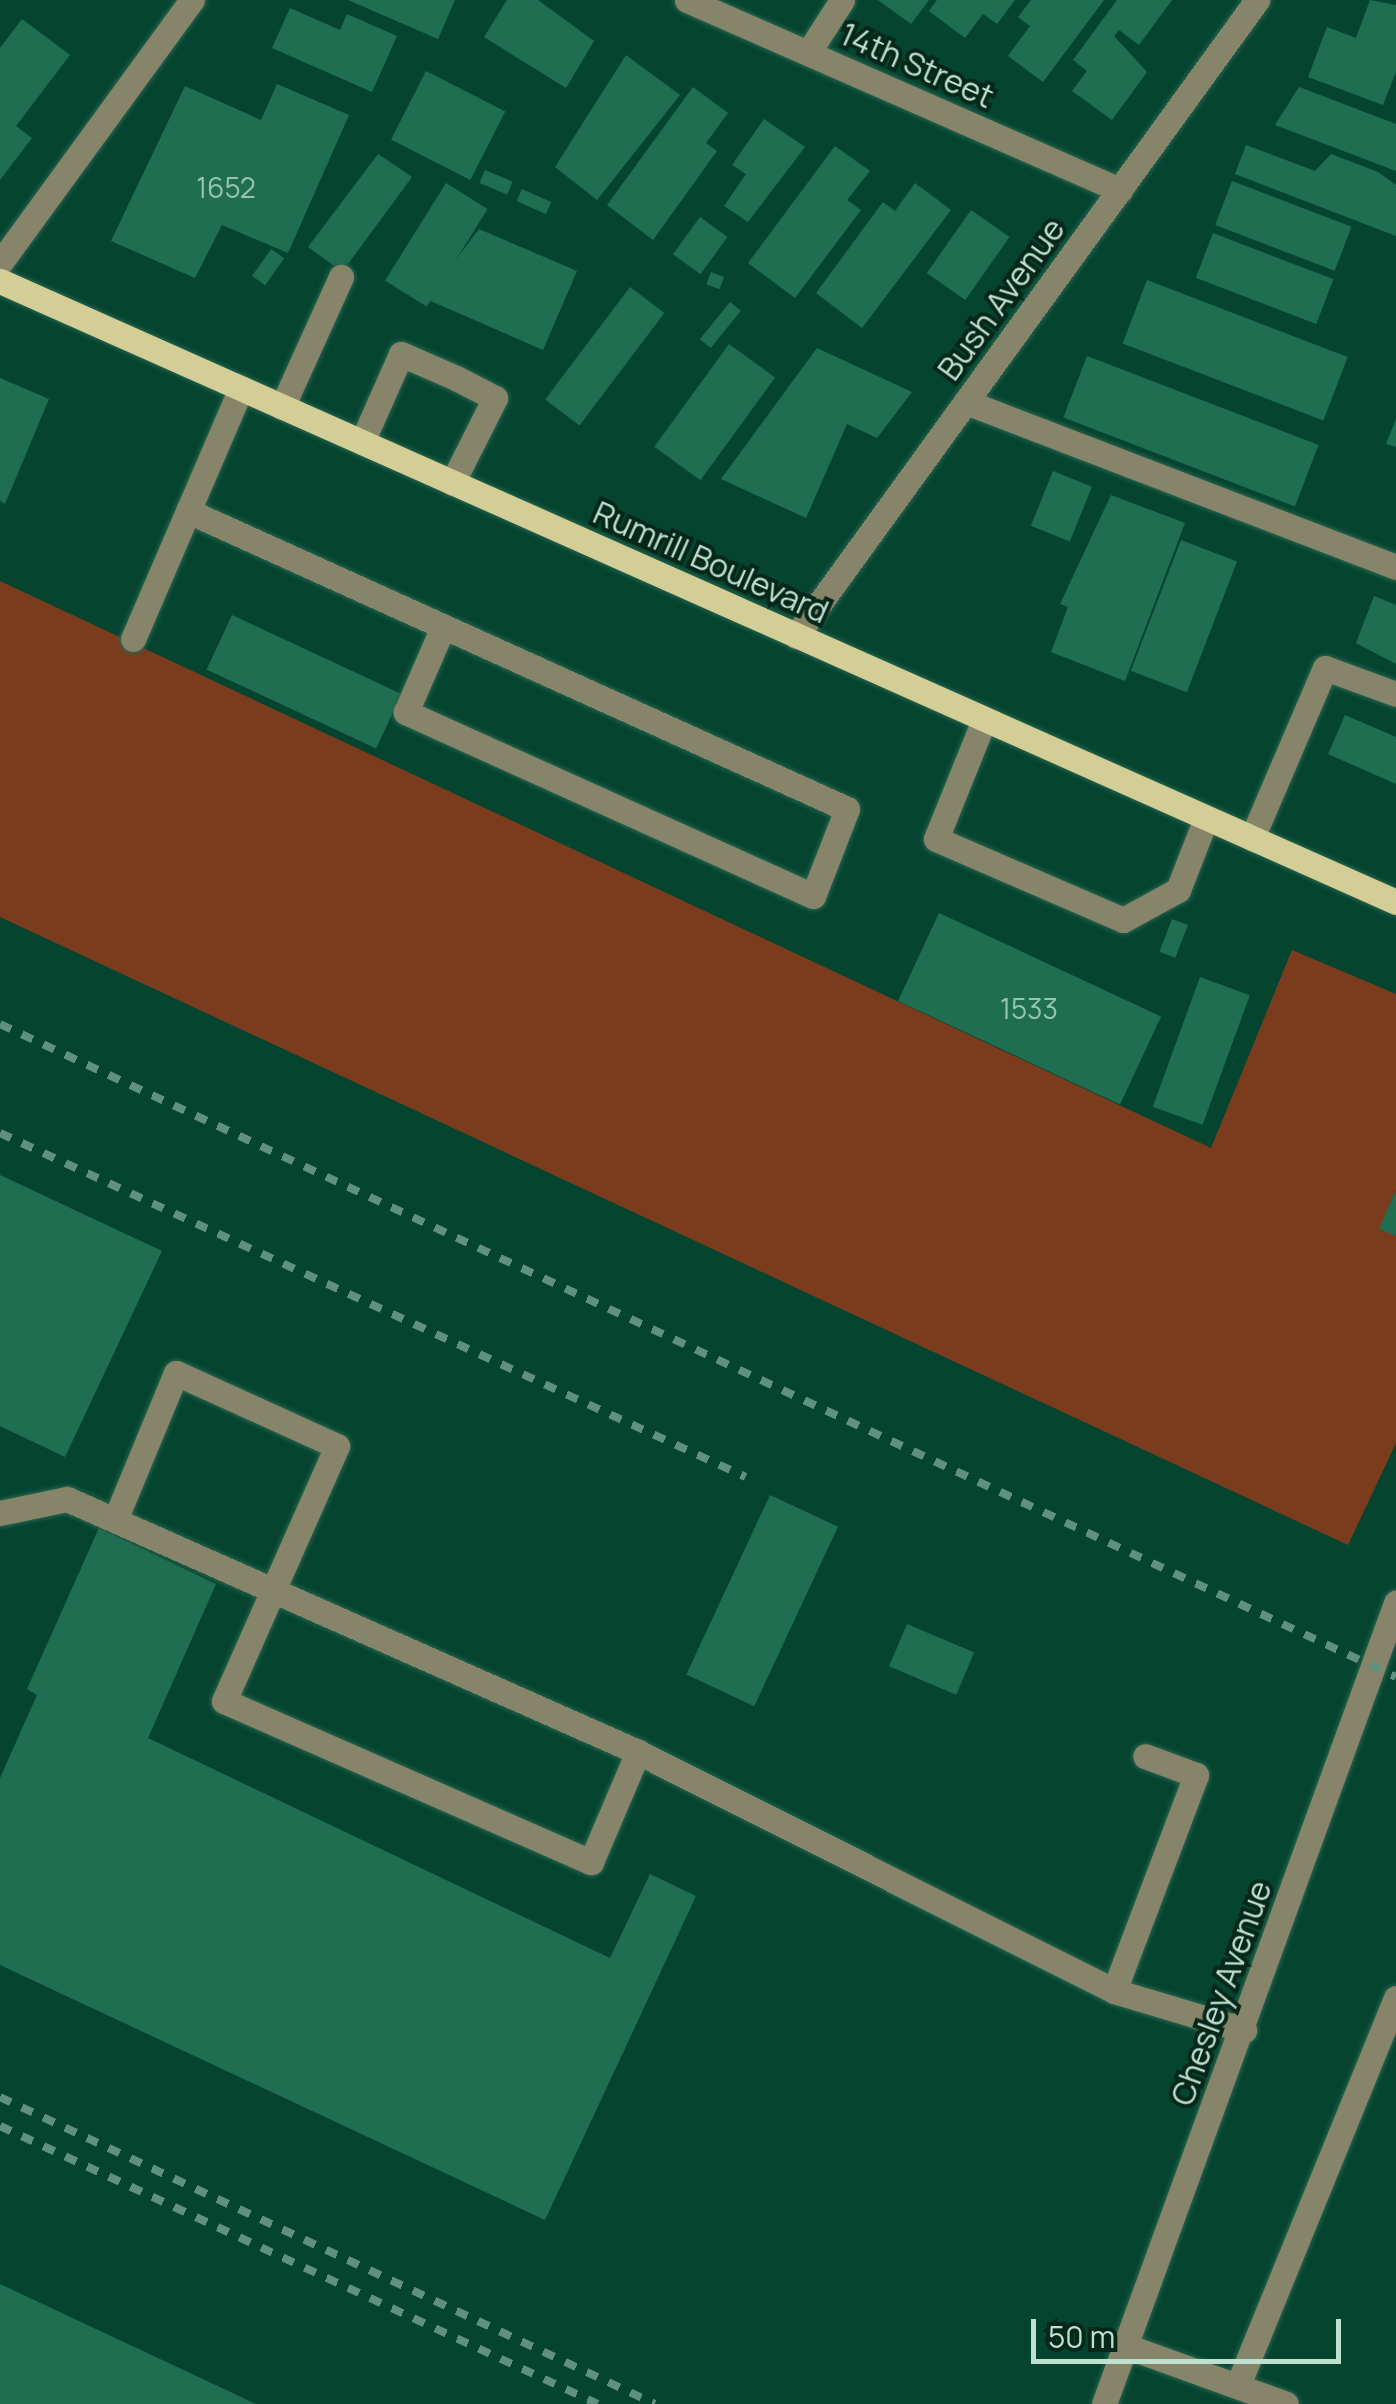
<!DOCTYPE html>
<style>
body{margin:0}
#map{position:relative;width:1396px;height:2404px;overflow:hidden;background:#054530;font-family:Manrope,sans-serif}
div>[style]{position:absolute}
[style*='--x']{left:calc(var(--x)*1px);top:calc(var(--y)*1px);width:calc(var(--w)*1px);rotate:calc(var(--a)*1deg)}
.green>*{inset:0;background:#7b3c1e}
.building>*{inset:0;background:#206e51;transform-origin:0 0}
.roads{filter:drop-shadow(0 0 2px #2a6450) drop-shadow(0 0 2px #2a6450)}
.minor>*{height:25px;margin:-12.5px;padding:0 12.5px;transform-origin:12.5px;border-radius:12.5px;background:#868469}
.major>*{height:25px;margin:-12.5px;padding:0 12.5px;transform-origin:12.5px;border-radius:12.5px;background:#d2ce95}
.rail>*{height:8px;margin-top:-4px;transform-origin:0;background:repeating-linear-gradient(90deg,#60917e 0 12px,transparent 0 24px)}
span{translate:-50% -50%;white-space:nowrap;text-align:center;line-height:1.15;-webkit-text-stroke:8px #07271b;paint-order:stroke}
.number-label{font-size:28px;color:#96c4b0}
.number-label span{-webkit-text-stroke-width:0}
.street-label{font-size:32px;color:#bde0cf}
.scale{position:absolute;left:1031px;top:2319px;width:310px;height:45px;box-sizing:border-box;border:5px solid #bde0cf;border-top:0;padding-left:12px;font-size:30px;line-height:35px;white-space:nowrap;color:#bde0cf;-webkit-text-stroke:8px #07271b;paint-order:stroke}
</style>
<div id="map">
<div class="green">
<i style="clip-path:polygon(0 581px,1211px 1148px,1292px 950px,1396px 994px,1396px 1189px,1380px 1228px,1396px 1236px,1396px 1443px,1348px 1545px,0 917px)"></i>
</div>
<div class="building">
<i style="clip-path:polygon(348px 0,455px 0,438px 39px)"></i>
<i style="clip-path:polygon(507px 0,538px 0,594px 41px,566px 88px,484px 37px)"></i>
<i style="clip-path:polygon(878px 0,929px 0,911px 24px)"></i>
<i style="clip-path:polygon(937px 0,1015px 0,997px 24px,983px 14px,965px 38px,929px 11px)"></i>
<i style="clip-path:polygon(1031px 0,1104px 0,1043px 82px,1008px 56px,1030px 26px,1018px 17px)"></i>
<i style="clip-path:polygon(1117px 0,1172px 0,1139px 45px,1119px 30px,1114px 36px,1147px 72px,1112px 120px,1072px 91px,1087px 71px,1073px 60px)"></i>
<i style="clip-path:polygon(1370px 0,1396px 5px,1396px 72px,1383px 105px,1308px 77px,1327px 27px,1356px 38px)"></i>
<i style="clip-path:polygon(290px 8px,340px 30px,347px 14px,397px 36px,372px 92px,272px 48px)"></i>
<i style="clip-path:polygon(22px 19px,70px 55px,16px 126px,32px 138px,0 180px,0 48px)"></i>
<i style="clip-path:polygon(626px 55px,680px 95px,597px 200px,555px 167px)"></i>
<i style="left:426px;top:71px;width:89px;height:77px;rotate:27deg"></i>
<i style="clip-path:polygon(277px 84px,349px 115px,288px 253px,222px 225px,195px 278px,111px 241px,185px 86px,261px 120px)"></i>
<i style="clip-path:polygon(693px 87px,728px 113px,706px 143px,717px 151px,653px 240px,607px 205px)"></i>
<i style="clip-path:polygon(1299px 87px,1396px 124px,1396px 171px,1275px 125px)"></i>
<i style="clip-path:polygon(764px 119px,805px 147px,748px 222px,724px 206px,746px 174px,732px 165px)"></i>
<i style="clip-path:polygon(1246px 145px,1315px 171px,1331px 154px,1378px 172px,1396px 185px,1396px 236px,1235px 174px)"></i>
<i style="clip-path:polygon(835px 146px,870px 171px,847px 200px,861px 210px,795px 298px,748px 263px)"></i>
<i style="clip-path:polygon(378px 154px,412px 177px,345px 268px,333px 265px,308px 247px)"></i>
<i style="left:485px;top:170px;width:30px;height:14px;rotate:23deg"></i>
<i style="left:1232px;top:181px;width:128px;height:47px;rotate:21deg"></i>
<i style="left:446px;top:183px;width:49px;height:115px;rotate:32deg"></i>
<i style="clip-path:polygon(915px 183px,951px 210px,862px 328px,816px 293px,883px 202px,895px 211px)"></i>
<i style="left:522px;top:189px;width:32px;height:13px;rotate:24deg"></i>
<i style="left:971px;top:210px;width:47px;height:77px;rotate:35deg"></i>
<i style="left:700px;top:217px;width:34px;height:46px;rotate:36deg"></i>
<i style="clip-path:polygon(479px 229px,577px 271px,543px 350px,426px 299px)"></i>
<i style="left:1213px;top:233px;width:129px;height:48px;rotate:21deg"></i>
<i style="left:271px;top:249px;width:16px;height:33px;rotate:35deg"></i>
<i style="left:711px;top:272px;width:14px;height:13px;rotate:21deg"></i>
<i style="left:1147px;top:280px;width:215px;height:68px;rotate:21deg"></i>
<i style="left:630px;top:287px;width:43px;height:141px;rotate:37deg"></i>
<i style="left:730px;top:302px;width:14px;height:48px;rotate:39deg"></i>
<i style="left:729px;top:344px;width:57px;height:127px;rotate:36deg"></i>
<i style="clip-path:polygon(817px 348px,912px 392px,877px 438px,847px 424px,806px 518px,721px 479px)"></i>
<i style="left:1087px;top:356px;width:248px;height:66px;rotate:21deg"></i>
<i style="clip-path:polygon(0 378px,49px 399px,5px 504px,0 501px)"></i>
<i style="clip-path:polygon(1396px 419px,1396px 447px,1386px 444px)"></i>
<i style="left:1053px;top:471px;width:42px;height:59px;rotate:22deg"></i>
<i style="clip-path:polygon(1111px 495px,1185px 523px,1125px 681px,1051px 652px,1068px 607px,1060px 604px)"></i>
<i style="left:1181px;top:540px;width:60px;height:140px;rotate:21deg"></i>
<i style="clip-path:polygon(1374px 596px,1396px 605px,1396px 664px,1356px 643px)"></i>
<i style="left:232px;top:615px;width:187px;height:60px;rotate:25deg"></i>
<i style="clip-path:polygon(1345px 715px,1396px 737px,1396px 784px,1328px 754px)"></i>
<i style="left:939px;top:913px;width:245px;height:97px;rotate:25deg"></i>
<i style="left:1172px;top:919px;width:17px;height:35px;rotate:21deg"></i>
<i style="left:1200px;top:977px;width:53px;height:138px;rotate:20deg"></i>
<i style="clip-path:polygon(0 1175px,162px 1251px,65px 1457px,0 1426px)"></i>
<i style="clip-path:polygon(1396px 1190px,1396px 1236px,1379px 1229px)"></i>
<i style="left:770px;top:1495px;width:75px;height:198px;rotate:25deg"></i>
<i style="clip-path:polygon(99px 1528px,216px 1584px,148px 1738px,610px 1958px,650px 1874px,696px 1896px,545px 2220px,0 1965px,0 1778px,37px 1695px,27px 1689px)"></i>
<i style="left:907px;top:1624px;width:73px;height:46px;rotate:23deg"></i>
<i style="clip-path:polygon(0 2284px,256px 2404px,0 2404px)"></i>
</div>
<div class="roads">
<div class="minor">
<i style="--x:687;--y:0;--w:473;--a:23.7"></i>
<i style="--x:808;--y:53;--w:63;--a:-57.3"></i>
<i style="--x:0;--y:263;--w:326;--a:-53.9"></i>
<i style="--x:966;--y:402;--w:461;--a:21"></i>
<i style="--x:282;--y:407;--w:143;--a:-65.6"></i>
<i style="--x:362;--y:442;--w:96;--a:-66.1"></i>
<i style="--x:401;--y:354;--w:60;--a:23.6"></i>
<i style="--x:456;--y:378;--w:44;--a:27.1"></i>
<i style="--x:495;--y:398;--w:95;--a:116.8"></i>
<i style="--x:188;--y:511;--w:723;--a:24.33"></i>
<i style="--x:847;--y:809;--w:93;--a:111.3"></i>
<i style="--x:813;--y:896;--w:447;--a:-155.7"></i>
<i style="--x:406;--y:712;--w:93;--a:-66.5"></i>
<i style="--x:796;--y:636;--w:786;--a:-54.06"></i>
<i style="--x:133;--y:639;--w:273;--a:-66.7"></i>
<i style="--x:984;--y:720;--w:128;--a:112"></i>
<i style="--x:936;--y:839;--w:204;--a:23.4"></i>
<i style="--x:1123;--y:920;--w:63;--a:-28.6"></i>
<i style="--x:1178;--y:890;--w:77;--a:-68.7"></i>
<i style="--x:1252;--y:838;--w:185;--a:-66.8"></i>
<i style="--x:1325;--y:668;--w:76;--a:20.1"></i>
<i style="--x:0;--y:1513;--w:68;--a:-11.8"></i>
<i style="--x:67;--y:1499;--w:625;--a:23.9"></i>
<i style="--x:638;--y:1752;--w:533;--a:26.66"></i>
<i style="--x:1114;--y:1991;--w:136;--a:16.7"></i>
<i style="--x:115;--y:1520;--w:159;--a:-67.5"></i>
<i style="--x:176;--y:1373;--w:177;--a:24.4"></i>
<i style="--x:337;--y:1446;--w:279;--a:113.9"></i>
<i style="--x:224;--y:1701;--w:401;--a:23.7"></i>
<i style="--x:591;--y:1862;--w:120;--a:-66.9"></i>
<i style="--x:1114;--y:1991;--w:231;--a:-69.2"></i>
<i style="--x:1196;--y:1775;--w:54;--a:-159.6"></i>
<i style="--x:1126;--y:2346;--w:170;--a:19.9"></i>
<i style="--x:1238;--y:2385;--w:418;--a:-67.8"></i>
<i style="--x:1104;--y:2404;--w:853;--a:-69.97"></i>
</div>
<div class="major">
<i style="--x:0;--y:281;--w:1528;--a:23.98"></i>
</div>
</div>
<div class="rail">
<i style="--x:0;--y:1024;--w:1541;--a:25.07"></i>
<i style="--x:0;--y:1133;--w:821;--a:24.76"></i>
<i style="--x:0;--y:2097;--w:723;--a:25.11"></i>
<i style="--x:0;--y:2126;--w:659;--a:24.93"></i>
</div>
<div class="number-label">
<span style="left:226px;top:187px">1652</span>
<span style="left:1029px;top:1008px">1533</span>
</div>
<div class="street-label">
<span style="left:917px;top:65px;rotate:24deg">14th Street</span>
<span style="left:1001px;top:299px;rotate:-54deg">Bush Avenue</span>
<span style="left:711px;top:562px;rotate:24deg">Rumrill Boulevard</span>
<span style="left:1221px;top:1993px;rotate:-70deg">Chesley Avenue</span>
</div>
<div class="scale">50 m</div>
</div>
